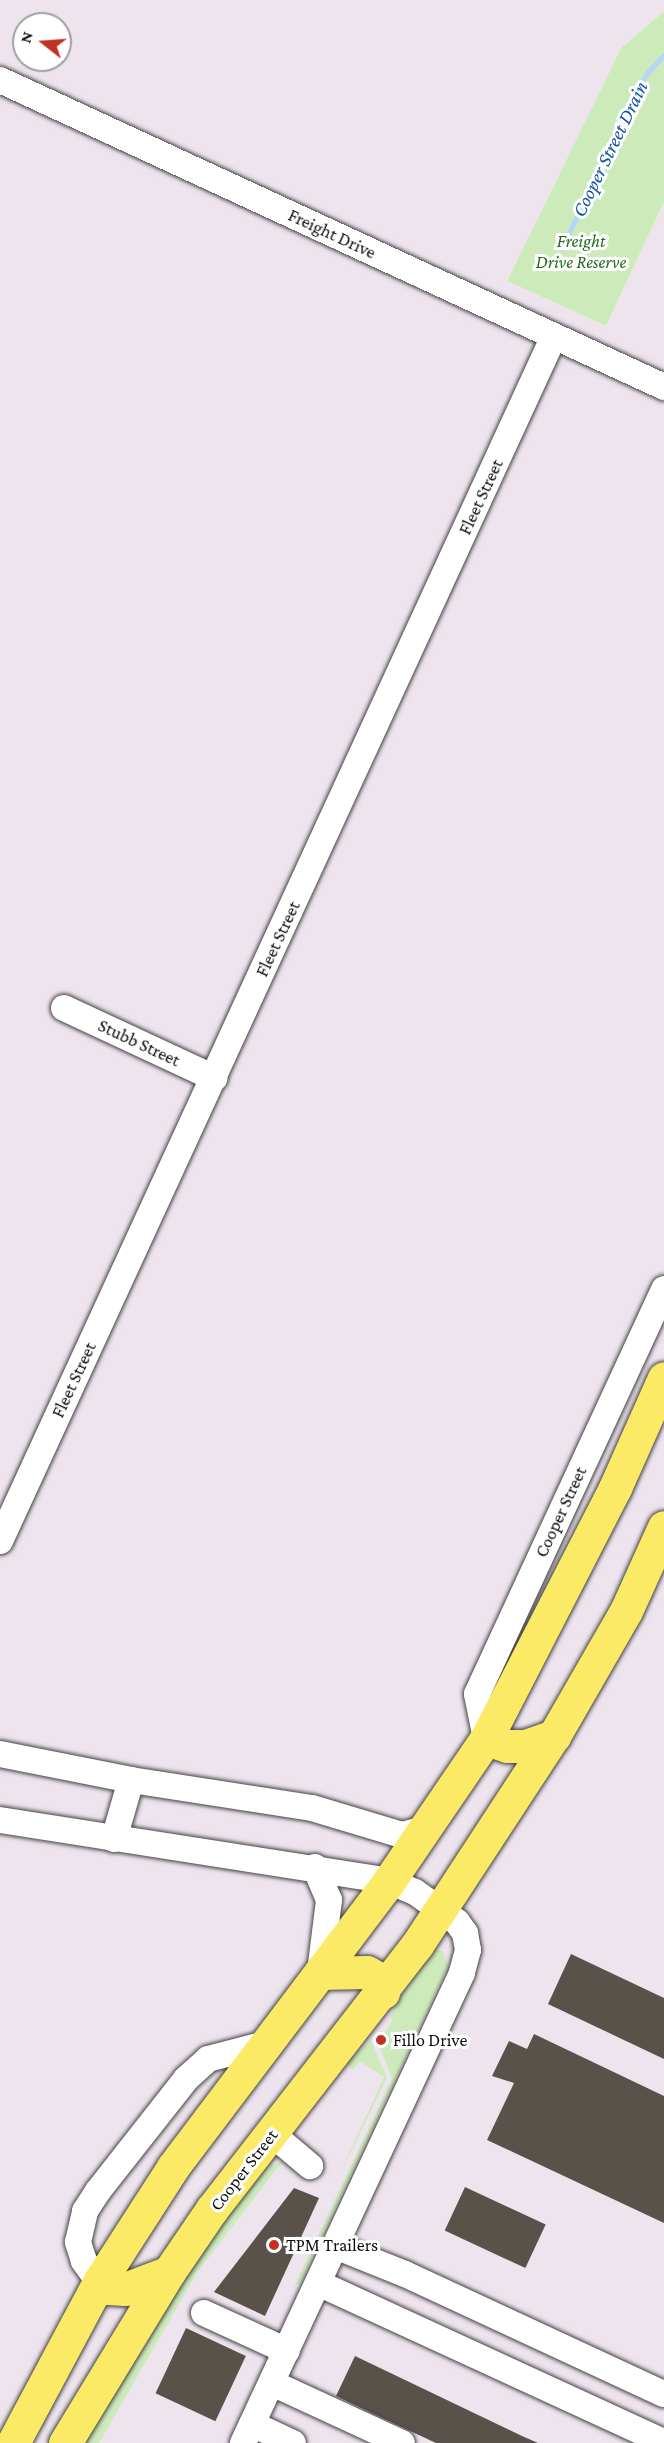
<!DOCTYPE html>
<style>
body{margin:0}
#map{position:relative;width:664px;height:2443px;overflow:hidden;background:#fffef2;font-family:"Crimson Pro",serif}
div>[style]{position:absolute}
[style*='--x']{left:calc(var(--x)*1px);top:calc(var(--y)*1px);width:calc(var(--w)*1px);rotate:calc(var(--a)*1deg)}
.industrial>*{inset:0;background:#eee4ee}
.green>*{inset:0;background:#cdebba}
.stream>*{height:5px;margin:-2.5px;padding:0 2.5px;transform-origin:2.5px;border-radius:2.5px;background:#b5d6f7}
.building>*{inset:0;background:#58524b;transform-origin:0 0}
.roads{filter:drop-shadow(0 0 2px #424242) drop-shadow(0 0 2px #424242)}
.minor>*{height:26px;margin:-13px;padding:0 13px;transform-origin:13px;border-radius:13px;background:#fff}
.major>*{height:33px;margin:-16.5px;padding:0 16.5px;transform-origin:16.5px;border-radius:16.5px;background:#fbea66}
.dots>*{width:16px;height:16px;translate:-50% -50%;box-sizing:border-box;border:3px solid #fff;border-radius:50%}
span{translate:-50% -50%;white-space:nowrap;text-align:center;line-height:1.15;-webkit-text-stroke:6px #fff;paint-order:stroke}
.street-label{font-size:18px;color:#0f0f0f}
.park-label{font-size:18px;color:#236a1d;font-style:italic}
.poi-label{font-size:18px;color:#0f0f0f}
.left{translate:0 -50%;text-align:left}
.water-label{font-size:20px;color:#1554a5;font-style:italic}
.north{position:absolute;left:12px;top:12px;width:60px;height:60px;box-sizing:border-box;background:#fff;border:2px solid #9f9f9f;border-radius:50%;rotate:287deg;font-size:16px;font-weight:700;line-height:24px;text-align:center;color:#0f0f0f}
.north::after{content:'';display:block;margin:auto;width:21px;height:27px;background:#c33124;clip-path:polygon(50% 0,100% 100%,50% 72%,0 100%)}
</style>
<div id="map">
<div class="industrial">
<i style="clip-path:polygon(evenodd,0 0,664px 0,664px 11px,621px 48px,507px 281px,606px 326px,664px 202px,664px 2443px,0 2443px,0 0,24px 24px,60px 24px,60px 60px,24px 60px,24px 24px)"></i>
</div>
<div class="green">
<i style="clip-path:polygon(664px 11px,664px 202px,606px 326px,507px 281px,621px 48px)"></i>
<i style="clip-path:polygon(432px 1949px,443px 1951px,448px 1966px,300px 2284px,295px 2285px,392px 2079px,378px 2042px,393px 2020px,390px 2017px,416px 1969px)"></i>
<i style="clip-path:polygon(371px 2040px,387px 2078px,334px 2186px,384px 2077px,360px 2061px,353px 2070px,346px 2063px)"></i>
<i style="clip-path:polygon(283px 2161px,198px 2271px,99px 2443px,82px 2443px,145px 2335px,219px 2226px,263px 2169px)"></i>
</div>
<div class="stream">
<i style="--x:562;--y:248;--w:151;--a:-65"></i>
<i style="--x:626;--y:111;--w:43;--a:-61.1"></i>
<i style="--x:647;--y:73;--w:25;--a:-47"></i>
</div>
<div class="building">
<i style="clip-path:polygon(571px 1954px,664px 1998px,664px 2059px,548px 2004px)"></i>
<i style="clip-path:polygon(534px 2034px,664px 2096px,664px 2223px,487px 2140px,514px 2083px,492px 2076px,509px 2041px,527px 2049px)"></i>
<i style="left:465px;top:2187px;width:89px;height:48px;rotate:25deg"></i>
<i style="clip-path:polygon(294px 2188px,319px 2198px,265px 2316px,214px 2292px)"></i>
<i style="left:186px;top:2328px;width:66px;height:72px;rotate:25deg"></i>
<i style="clip-path:polygon(355px 2356px,522px 2436px,538px 2443px,436px 2443px,380px 2417px,336px 2396px)"></i>
</div>
<div class="roads">
<div class="minor">
<i style="--x:0;--y:80;--w:732;--a:24.81"></i>
<i style="--x:64;--y:1008;--w:166;--a:25"></i>
<i style="--x:0;--y:1541;--w:1326;--a:-65.31"></i>
<i style="--x:486;--y:1739;--w:46;--a:-101.3"></i>
<i style="--x:477;--y:1694;--w:446;--a:-65.2"></i>
<i style="--x:0;--y:1754;--w:134;--a:11.2"></i>
<i style="--x:131;--y:1780;--w:183;--a:8.8"></i>
<i style="--x:312;--y:1808;--w:94;--a:16.7"></i>
<i style="--x:402;--y:1835;--w:23;--a:-15"></i>
<i style="--x:0;--y:1820;--w:394;--a:8.9"></i>
<i style="--x:389;--y:1881;--w:28;--a:23"></i>
<i style="--x:415;--y:1892;--w:52;--a:35.5"></i>
<i style="--x:457;--y:1922;--w:14;--a:54"></i>
<i style="--x:465;--y:1933;--w:17;--a:80"></i>
<i style="--x:468;--y:1950;--w:24;--a:105"></i>
<i style="--x:462;--y:1973;--w:519;--a:114.98"></i>
<i style="--x:114;--y:1839;--w:61;--a:-73.9"></i>
<i style="--x:315;--y:1867;--w:36;--a:67"></i>
<i style="--x:329;--y:1900;--w:73;--a:97.1"></i>
<i style="--x:272;--y:2134;--w:50;--a:40.1"></i>
<i style="--x:335;--y:2246;--w:75;--a:21.8"></i>
<i style="--x:405;--y:2274;--w:285;--a:24.9"></i>
<i style="--x:99;--y:2282;--w:26;--a:-126"></i>
<i style="--x:84;--y:2261;--w:20;--a:-108"></i>
<i style="--x:78;--y:2242;--w:32;--a:-77"></i>
<i style="--x:85;--y:2211;--w:24;--a:-57"></i>
<i style="--x:98;--y:2191;--w:142;--a:-51.8"></i>
<i style="--x:186;--y:2079;--w:30;--a:-42"></i>
<i style="--x:208;--y:2059;--w:59;--a:-14.7"></i>
<i style="--x:318;--y:2283;--w:381;--a:24.7"></i>
<i style="--x:204;--y:2313;--w:91;--a:24.6"></i>
<i style="--x:272;--y:2383;--w:143;--a:24.8"></i>
<i style="--x:252;--y:2424;--w:45;--a:24.9"></i>
</div>
<div class="major">
<i style="--x:486;--y:1739;--w:22;--a:18"></i>
<i style="--x:507;--y:1746;--w:18;--a:0"></i>
<i style="--x:525;--y:1746;--w:31;--a:-19"></i>
<i style="--x:320;--y:1973;--w:47;--a:-1.2"></i>
<i style="--x:367;--y:1972;--w:14;--a:30"></i>
<i style="--x:379;--y:1979;--w:14;--a:73"></i>
<i style="--x:99;--y:2282;--w:10;--a:37"></i>
<i style="--x:107;--y:2288;--w:18;--a:3"></i>
<i style="--x:125;--y:2289;--w:47;--a:-21.1"></i>
<i style="--x:13;--y:2443;--w:183;--a:-61.9"></i>
<i style="--x:99;--y:2282;--w:137;--a:-57.2"></i>
<i style="--x:173;--y:2167;--w:358;--a:-52.9"></i>
<i style="--x:389;--y:1881;--w:172;--a:-55.7"></i>
<i style="--x:486;--y:1739;--w:282;--a:-62.8"></i>
<i style="--x:615;--y:1488;--w:120;--a:-66"></i>
<i style="--x:65;--y:2443;--w:200;--a:-58.7"></i>
<i style="--x:169;--y:2272;--w:76;--a:-55.7"></i>
<i style="--x:212;--y:2209;--w:334;--a:-52.2"></i>
<i style="--x:417;--y:1945;--w:250;--a:-56.8"></i>
<i style="--x:554;--y:1736;--w:144;--a:-60.1"></i>
<i style="--x:626;--y:1611;--w:92;--a:-65.7"></i>
</div>
</div>
<div class="dots">
<i style="left:381px;top:2040px;background:#c33124"></i>
<i style="left:274px;top:2245px;background:#c33124"></i>
</div>
<div class="street-label">
<span style="left:332px;top:234px;rotate:25deg">Freight Drive</span>
<span style="left:481px;top:497px;rotate:-65deg">Fleet Street</span>
<span style="left:278px;top:939px;rotate:-65deg">Fleet Street</span>
<span style="left:139px;top:1043px;rotate:25deg">Stubb Street</span>
<span style="left:74px;top:1380px;rotate:-65deg">Fleet Street</span>
<span style="left:561px;top:1512px;rotate:-65deg">Cooper Street</span>
<span style="left:244px;top:2170px;rotate:-52deg">Cooper Street</span>
</div>
<div class="park-label">
<span style="left:581px;top:252px">Freight<br>Drive Reserve</span>
</div>
<div class="poi-label">
<span class="left" style="left:393px;top:2040px">Fillo Drive</span>
<span class="left" style="left:286px;top:2245px">TPM Trailers</span>
</div>
<div class="water-label">
<span style="left:610px;top:149px;rotate:-64deg">Cooper Street Drain</span>
</div>
<div class="north">N</div>
</div>
